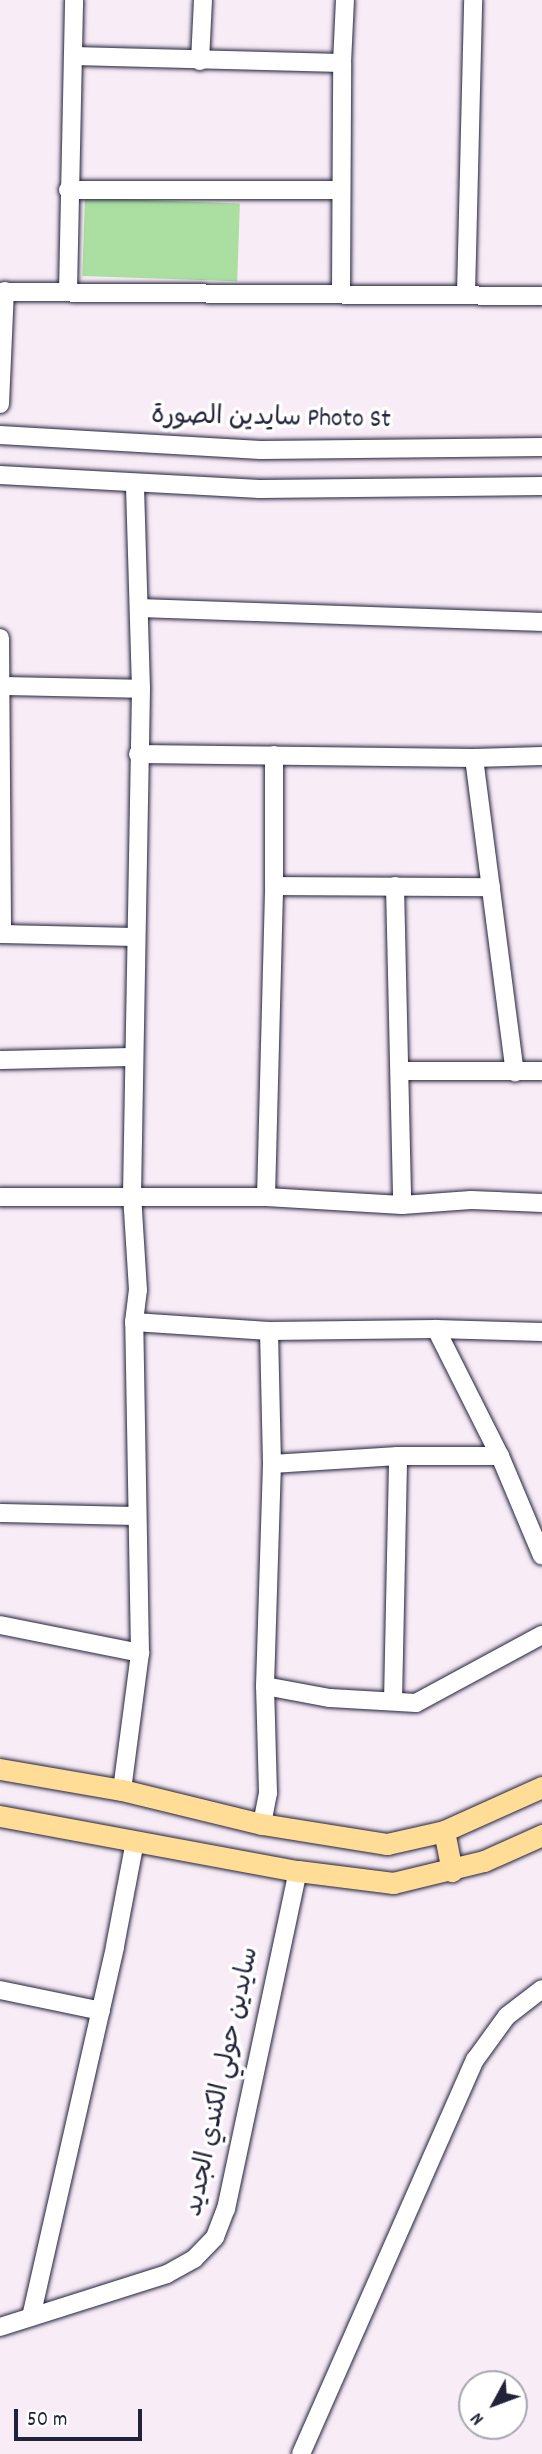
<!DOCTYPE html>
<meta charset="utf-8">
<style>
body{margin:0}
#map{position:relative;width:542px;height:2454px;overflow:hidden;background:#f8ecf7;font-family:Dekko,"Playpen Sans Arabic",sans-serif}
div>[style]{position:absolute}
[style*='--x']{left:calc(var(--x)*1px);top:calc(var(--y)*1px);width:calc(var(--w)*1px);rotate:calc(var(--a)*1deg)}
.green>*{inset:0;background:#aadfa1;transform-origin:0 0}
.roads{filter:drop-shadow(0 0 2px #22223b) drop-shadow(0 0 2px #22223b)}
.minor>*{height:18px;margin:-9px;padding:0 9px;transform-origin:9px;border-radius:9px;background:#fff}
.major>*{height:21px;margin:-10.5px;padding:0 10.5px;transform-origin:10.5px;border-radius:10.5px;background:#ffdd96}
span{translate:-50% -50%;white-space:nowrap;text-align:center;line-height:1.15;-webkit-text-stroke:7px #fff;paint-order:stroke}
.street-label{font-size:26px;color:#22223b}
.north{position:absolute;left:458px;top:2370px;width:70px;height:70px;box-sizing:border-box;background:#fff;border:2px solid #a7a7b1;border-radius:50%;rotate:229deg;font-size:19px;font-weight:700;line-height:28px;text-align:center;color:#22223b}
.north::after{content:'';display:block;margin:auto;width:24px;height:32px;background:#22223b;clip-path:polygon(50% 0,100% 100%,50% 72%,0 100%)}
.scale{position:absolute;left:14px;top:2409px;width:128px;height:32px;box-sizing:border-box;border:4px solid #22223b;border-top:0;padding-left:9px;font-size:21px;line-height:24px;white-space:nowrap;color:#22223b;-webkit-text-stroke:5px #fff;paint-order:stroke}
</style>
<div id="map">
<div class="green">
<i style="left:85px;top:198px;width:155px;height:78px;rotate:2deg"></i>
</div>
<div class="roads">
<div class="minor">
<i style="--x:73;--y:56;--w:269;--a:1.5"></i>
<i style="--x:200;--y:61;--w:61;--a:-87.2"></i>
<i style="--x:68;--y:190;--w:272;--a:0"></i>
<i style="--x:68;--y:291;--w:291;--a:-88.8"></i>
<i style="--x:0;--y:292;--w:542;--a:0.42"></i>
<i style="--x:341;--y:292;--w:229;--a:-89.7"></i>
<i style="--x:342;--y:63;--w:63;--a:-87.3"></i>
<i style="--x:466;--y:294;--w:294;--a:-88.6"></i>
<i style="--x:0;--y:404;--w:113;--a:-87.5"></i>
<i style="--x:0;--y:435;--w:261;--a:3.3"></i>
<i style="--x:261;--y:450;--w:281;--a:-0.6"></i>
<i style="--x:0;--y:475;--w:260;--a:3.1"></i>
<i style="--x:260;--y:489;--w:282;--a:-0.6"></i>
<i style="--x:141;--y:608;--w:401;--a:2"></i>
<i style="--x:0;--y:638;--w:296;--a:89.6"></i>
<i style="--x:2;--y:686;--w:139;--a:1.2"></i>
<i style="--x:138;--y:754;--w:336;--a:0.7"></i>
<i style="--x:474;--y:758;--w:68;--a:-1.7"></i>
<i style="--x:474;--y:758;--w:317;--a:82.6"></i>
<i style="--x:274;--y:886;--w:217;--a:0.3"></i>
<i style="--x:395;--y:886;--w:319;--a:88.7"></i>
<i style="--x:0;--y:934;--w:136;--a:1.3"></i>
<i style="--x:0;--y:1060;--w:132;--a:-1.3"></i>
<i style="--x:401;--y:1071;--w:141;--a:0"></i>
<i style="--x:0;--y:1197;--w:266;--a:0"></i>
<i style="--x:266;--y:1197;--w:136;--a:3.4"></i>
<i style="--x:402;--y:1205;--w:69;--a:-4.1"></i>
<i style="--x:471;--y:1200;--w:71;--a:2.4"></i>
<i style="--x:266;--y:1197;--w:311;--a:-88.5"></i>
<i style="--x:274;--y:886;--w:131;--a:-90"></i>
<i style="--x:134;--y:1322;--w:135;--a:3.8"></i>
<i style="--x:269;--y:1331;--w:167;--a:-0.7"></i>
<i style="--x:436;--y:1329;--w:106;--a:1.6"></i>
<i style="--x:436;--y:1329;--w:142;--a:63.3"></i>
<i style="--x:500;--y:1456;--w:108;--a:67.2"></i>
<i style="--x:272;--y:1464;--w:126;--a:-3.6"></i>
<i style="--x:398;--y:1456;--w:102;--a:0"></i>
<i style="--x:0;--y:1513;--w:137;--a:1.3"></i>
<i style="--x:0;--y:1625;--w:143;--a:11.3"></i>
<i style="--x:265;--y:1686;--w:66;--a:10.5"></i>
<i style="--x:330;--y:1698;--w:86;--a:3.3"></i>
<i style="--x:416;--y:1703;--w:143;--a:-28.4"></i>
<i style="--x:393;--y:1701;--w:245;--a:-88.8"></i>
<i style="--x:122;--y:1790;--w:138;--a:-82.5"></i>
<i style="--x:140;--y:1653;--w:331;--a:-91"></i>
<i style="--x:134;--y:1322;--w:32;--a:-83"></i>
<i style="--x:138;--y:1290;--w:95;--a:-93.6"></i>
<i style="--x:132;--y:1195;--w:506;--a:-88.98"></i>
<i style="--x:141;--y:689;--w:206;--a:-91.7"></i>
<i style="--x:262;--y:1824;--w:32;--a:-79"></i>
<i style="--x:268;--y:1793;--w:107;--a:-91.6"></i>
<i style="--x:265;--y:1686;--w:222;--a:-88.2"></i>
<i style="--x:272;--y:1464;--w:133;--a:-91.3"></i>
<i style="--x:0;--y:1990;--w:103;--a:11.7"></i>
<i style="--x:31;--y:2317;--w:380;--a:-77.2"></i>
<i style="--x:115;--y:1946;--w:107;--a:-79.2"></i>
<i style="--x:0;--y:2327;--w:175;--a:-17.6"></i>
<i style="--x:167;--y:2274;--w:31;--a:-29"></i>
<i style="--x:194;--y:2259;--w:30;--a:-46"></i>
<i style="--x:215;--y:2237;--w:30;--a:-69"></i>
<i style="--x:226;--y:2209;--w:346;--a:-78"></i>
<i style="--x:301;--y:2454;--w:431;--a:-66.2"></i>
<i style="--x:475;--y:2060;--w:54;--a:-54"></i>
<i style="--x:507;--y:2016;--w:44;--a:-37.6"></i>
</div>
<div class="major">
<i style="--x:0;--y:1769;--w:124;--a:9.8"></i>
<i style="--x:122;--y:1790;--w:144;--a:13.7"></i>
<i style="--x:262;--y:1824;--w:127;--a:9.1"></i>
<i style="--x:387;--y:1844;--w:58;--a:-12.8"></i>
<i style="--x:444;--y:1831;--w:107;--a:-24.2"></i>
<i style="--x:0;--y:1816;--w:303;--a:10.5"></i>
<i style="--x:298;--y:1871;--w:96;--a:7.2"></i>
<i style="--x:393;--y:1883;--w:94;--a:-13.6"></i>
<i style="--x:484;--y:1861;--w:64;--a:-24.1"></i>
<i style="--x:444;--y:1831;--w:41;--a:78.7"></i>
</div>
</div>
<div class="street-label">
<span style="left:271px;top:419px;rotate:1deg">سايدين الصورة Photo St</span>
<span style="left:223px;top:2082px;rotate:-78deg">سايدين حولي الكندي الجديد</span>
</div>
<div class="north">N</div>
<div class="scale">50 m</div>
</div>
